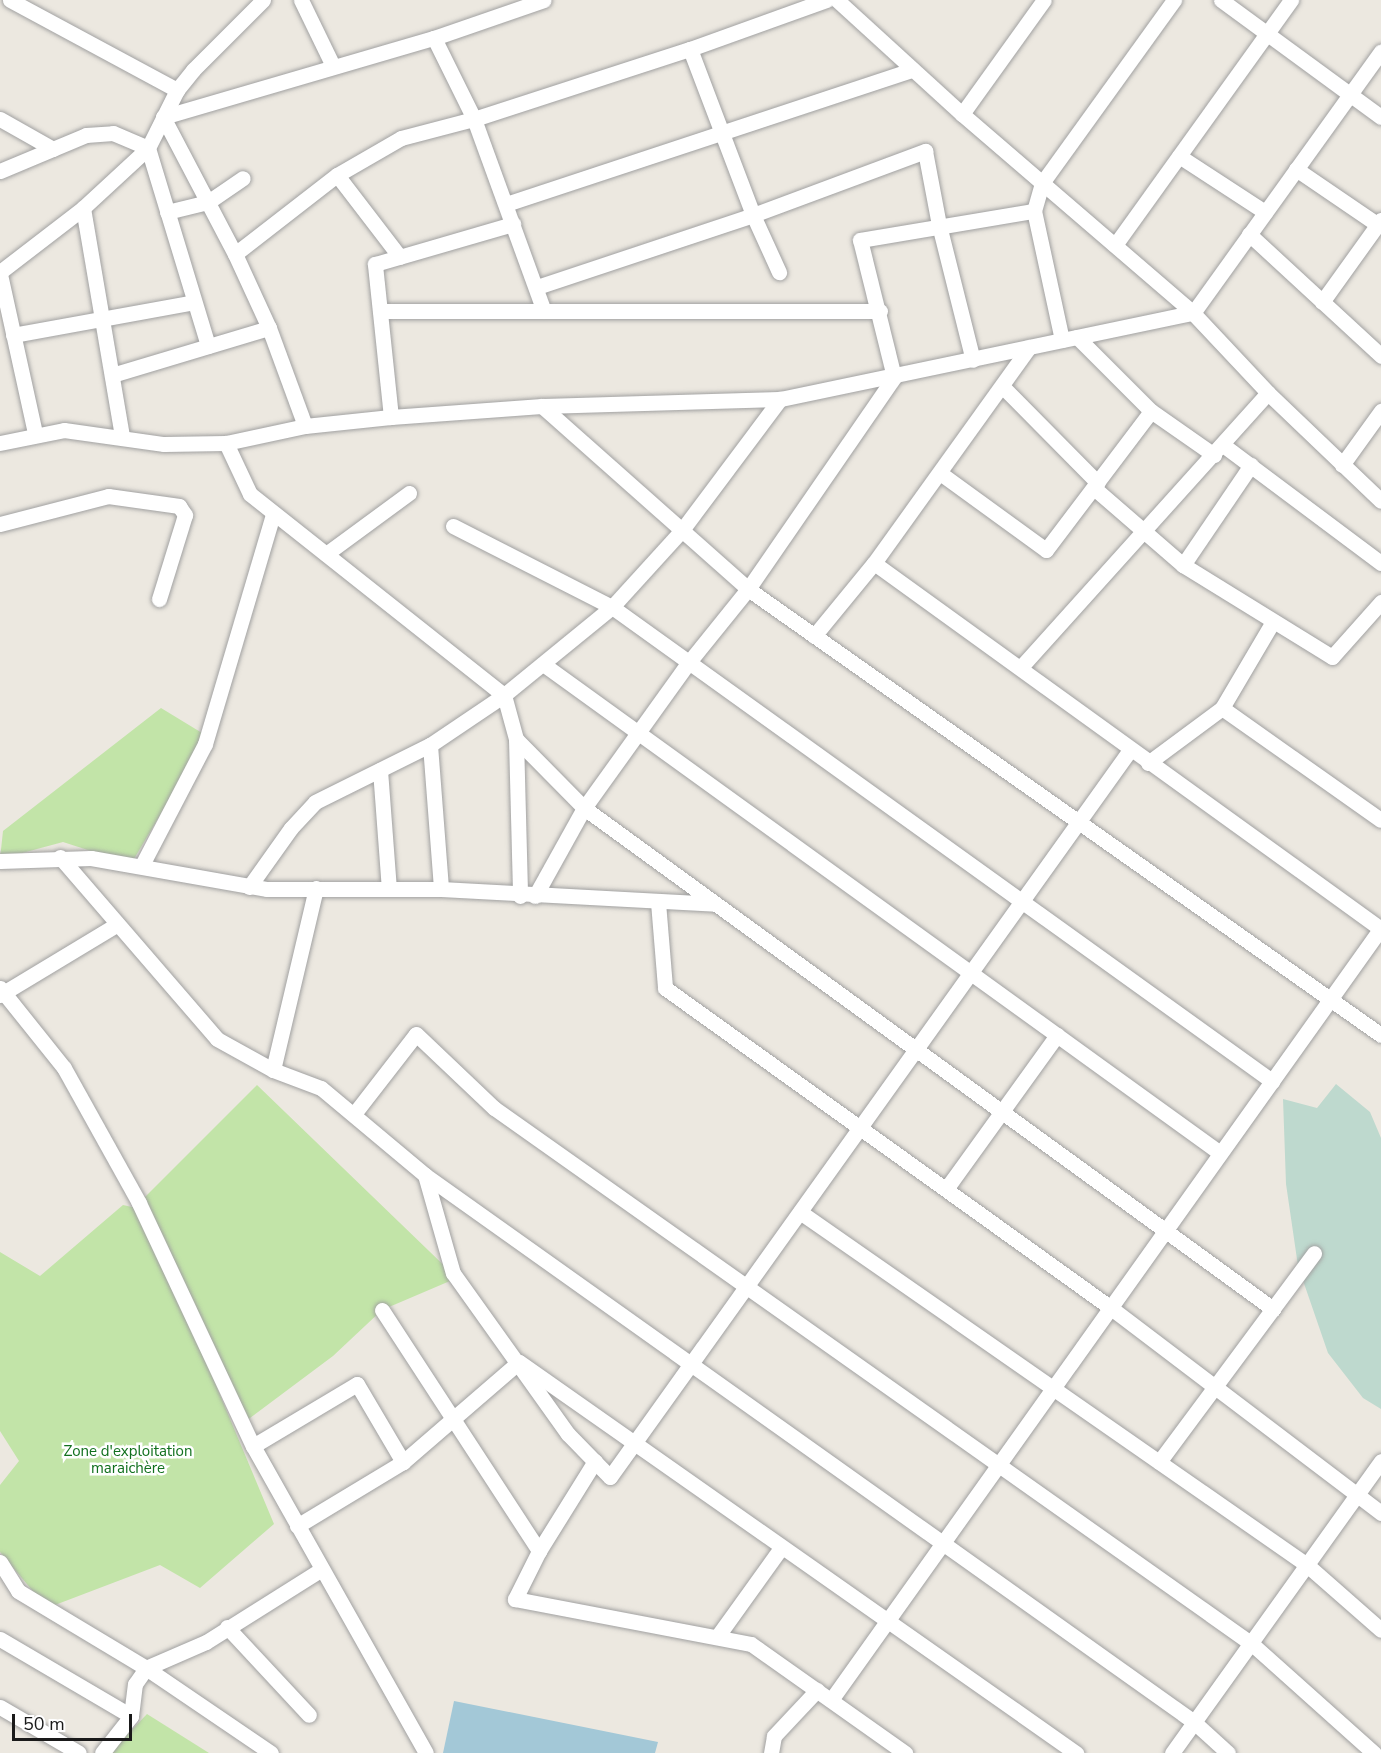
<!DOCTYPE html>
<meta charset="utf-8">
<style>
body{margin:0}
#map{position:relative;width:1381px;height:1753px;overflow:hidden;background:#ece8e0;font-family:"Nunito Sans",sans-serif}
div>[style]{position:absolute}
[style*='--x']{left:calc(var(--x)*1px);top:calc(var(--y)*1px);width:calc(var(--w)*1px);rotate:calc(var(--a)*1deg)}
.grass>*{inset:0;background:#c2e4a8}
.wetland>*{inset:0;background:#bed9ce}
.water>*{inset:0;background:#a3c8d7}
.roads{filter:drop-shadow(0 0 2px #a1a1a1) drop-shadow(0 0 2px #a1a1a1)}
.street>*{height:15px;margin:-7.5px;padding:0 7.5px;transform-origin:7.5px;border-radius:7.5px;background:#fff}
span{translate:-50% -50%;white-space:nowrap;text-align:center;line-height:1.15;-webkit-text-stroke:5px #fff;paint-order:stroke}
.park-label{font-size:15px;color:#11701e}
.scale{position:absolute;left:12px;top:1714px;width:120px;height:27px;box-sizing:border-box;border:3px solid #1a1a1a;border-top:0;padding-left:8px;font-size:18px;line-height:21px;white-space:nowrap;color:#1a1a1a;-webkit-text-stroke:4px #fff;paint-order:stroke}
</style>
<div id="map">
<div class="grass">
<i style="clip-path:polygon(161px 708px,207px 736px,131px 864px,63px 842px,0 859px,3px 831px)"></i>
<i style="clip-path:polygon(257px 1085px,457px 1278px,382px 1310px,333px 1356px,242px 1424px,151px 1230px,274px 1524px,200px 1588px,160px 1565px,47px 1608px,0 1552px,0 1485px,19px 1461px,0 1431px,0 1252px,40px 1276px,123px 1205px,141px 1209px,139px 1203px)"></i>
<i style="clip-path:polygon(147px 1714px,209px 1753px,110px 1753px)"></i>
</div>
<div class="wetland">
<i style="clip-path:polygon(1336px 1084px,1370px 1112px,1381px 1138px,1381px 1409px,1363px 1398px,1328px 1353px,1298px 1266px,1286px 1184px,1283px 1099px,1317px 1108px)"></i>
</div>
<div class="water">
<i style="clip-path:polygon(454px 1701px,658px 1742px,655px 1753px,443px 1753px)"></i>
</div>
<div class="roads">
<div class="street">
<i style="--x:10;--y:0;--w:190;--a:28.3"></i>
<i style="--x:301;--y:0;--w:73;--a:64.1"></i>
<i style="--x:837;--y:0;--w:169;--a:42.4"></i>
<i style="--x:962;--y:114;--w:305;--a:40.7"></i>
<i style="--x:1193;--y:313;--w:110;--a:46.8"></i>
<i style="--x:1268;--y:393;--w:156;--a:43.7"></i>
<i style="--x:1221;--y:0;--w:198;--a:36.2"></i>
<i style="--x:434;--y:38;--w:90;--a:63.7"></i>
<i style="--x:474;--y:119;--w:204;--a:70"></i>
<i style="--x:690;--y:49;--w:178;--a:69.2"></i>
<i style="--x:753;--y:215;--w:63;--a:65.5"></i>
<i style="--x:962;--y:114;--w:140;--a:-54.3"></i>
<i style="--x:163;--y:117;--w:282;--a:-16.3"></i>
<i style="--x:434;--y:38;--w:116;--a:-19.1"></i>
<i style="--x:163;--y:117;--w:155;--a:62.3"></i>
<i style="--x:235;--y:254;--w:81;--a:65.3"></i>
<i style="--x:269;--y:328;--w:104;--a:69.8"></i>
<i style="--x:0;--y:119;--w:61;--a:29.5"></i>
<i style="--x:1179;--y:156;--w:103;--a:33.1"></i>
<i style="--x:1296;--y:169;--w:99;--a:34.3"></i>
<i style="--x:0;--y:171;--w:93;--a:-22.7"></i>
<i style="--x:86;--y:135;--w:27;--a:-4"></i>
<i style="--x:113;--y:133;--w:38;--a:23"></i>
<i style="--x:148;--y:148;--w:207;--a:73.1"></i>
<i style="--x:337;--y:175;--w:103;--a:52.5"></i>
<i style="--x:506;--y:204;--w:428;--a:-18.3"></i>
<i style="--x:83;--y:208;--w:231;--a:80.3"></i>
<i style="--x:167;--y:212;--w:42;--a:-13.7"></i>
<i style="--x:208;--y:202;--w:42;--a:-34.4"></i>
<i style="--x:1249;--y:234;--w:180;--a:42.7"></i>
<i style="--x:1115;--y:245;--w:302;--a:-54.3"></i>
<i style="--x:235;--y:254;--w:129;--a:-37.8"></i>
<i style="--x:337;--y:175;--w:74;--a:-30"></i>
<i style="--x:401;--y:138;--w:75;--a:-14.6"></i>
<i style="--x:474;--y:119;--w:227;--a:-18"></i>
<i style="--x:690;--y:49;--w:145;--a:-19.8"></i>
<i style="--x:0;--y:272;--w:105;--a:-37.6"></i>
<i style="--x:83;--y:208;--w:88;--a:-42.7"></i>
<i style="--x:148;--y:148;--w:65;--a:-63.4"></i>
<i style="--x:177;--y:90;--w:26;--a:-51"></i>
<i style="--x:193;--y:70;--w:99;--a:-45"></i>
<i style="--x:0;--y:274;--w:163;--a:77.6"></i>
<i style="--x:537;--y:287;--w:228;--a:-18.4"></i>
<i style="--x:753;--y:215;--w:184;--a:-20.4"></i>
<i style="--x:925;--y:151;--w:75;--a:79.3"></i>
<i style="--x:939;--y:225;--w:139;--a:75.9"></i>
<i style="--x:1322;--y:302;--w:101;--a:-54.3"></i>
<i style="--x:380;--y:311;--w:500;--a:0"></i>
<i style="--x:13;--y:335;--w:184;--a:-10.3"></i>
<i style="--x:1077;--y:337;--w:105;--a:45"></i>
<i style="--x:1151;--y:411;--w:77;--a:34.9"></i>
<i style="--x:1062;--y:340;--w:132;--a:-102.2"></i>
<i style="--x:1034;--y:211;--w:29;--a:-74"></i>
<i style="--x:1042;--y:183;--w:226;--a:-54.2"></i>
<i style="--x:112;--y:375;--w:164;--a:-16.7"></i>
<i style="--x:1002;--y:386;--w:136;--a:45.3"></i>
<i style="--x:542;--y:406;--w:276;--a:41.6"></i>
<i style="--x:748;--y:589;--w:774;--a:35.17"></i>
<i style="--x:391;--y:417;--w:154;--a:-96"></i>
<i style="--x:375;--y:264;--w:144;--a:-16.2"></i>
<i style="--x:0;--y:443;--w:65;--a:-11.5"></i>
<i style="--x:64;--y:430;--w:101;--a:8"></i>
<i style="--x:164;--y:444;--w:62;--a:-0.9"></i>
<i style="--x:226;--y:443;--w:81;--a:-12.1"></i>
<i style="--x:305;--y:426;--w:86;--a:-6"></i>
<i style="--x:391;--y:417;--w:151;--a:-4.2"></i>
<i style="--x:542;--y:406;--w:238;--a:-1.7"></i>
<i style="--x:780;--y:399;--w:422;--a:-11.8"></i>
<i style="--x:1193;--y:313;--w:322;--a:-54.3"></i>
<i style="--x:226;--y:443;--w:56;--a:64.8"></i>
<i style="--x:250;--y:494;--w:324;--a:38.4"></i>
<i style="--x:504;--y:695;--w:46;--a:74.7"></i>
<i style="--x:516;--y:739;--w:97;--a:45.4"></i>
<i style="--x:584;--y:808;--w:852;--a:36.02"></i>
<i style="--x:1223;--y:445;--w:197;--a:36.8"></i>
<i style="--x:1342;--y:465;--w:67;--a:-54.2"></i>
<i style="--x:940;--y:473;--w:131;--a:36"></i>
<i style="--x:1046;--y:550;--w:174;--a:-52.9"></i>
<i style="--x:1094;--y:488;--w:118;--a:40.9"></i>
<i style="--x:1183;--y:565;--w:175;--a:31.7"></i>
<i style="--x:1332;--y:657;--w:74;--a:-48.3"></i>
<i style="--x:0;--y:524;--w:112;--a:-14.5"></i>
<i style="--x:108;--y:496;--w:72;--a:8"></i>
<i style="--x:179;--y:506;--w:11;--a:56"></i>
<i style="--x:185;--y:515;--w:88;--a:107.2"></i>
<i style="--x:453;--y:526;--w:178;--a:27"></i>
<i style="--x:612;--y:607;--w:813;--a:35.69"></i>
<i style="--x:326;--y:554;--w:103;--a:-36.3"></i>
<i style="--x:874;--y:563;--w:625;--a:35.83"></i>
<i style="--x:1183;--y:565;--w:121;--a:-55.8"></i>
<i style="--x:814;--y:636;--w:94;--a:-50.6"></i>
<i style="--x:874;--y:563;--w:266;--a:-54.3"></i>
<i style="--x:543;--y:664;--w:835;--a:35.84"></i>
<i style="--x:1021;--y:667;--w:369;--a:-48"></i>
<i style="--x:1222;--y:708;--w:194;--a:35.2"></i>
<i style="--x:516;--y:739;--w:157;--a:88.5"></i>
<i style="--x:430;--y:745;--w:144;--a:85.6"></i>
<i style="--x:1148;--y:763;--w:92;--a:-36.6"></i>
<i style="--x:1222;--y:708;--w:99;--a:-59.5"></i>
<i style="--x:380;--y:770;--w:119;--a:85.7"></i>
<i style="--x:60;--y:857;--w:240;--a:49.2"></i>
<i style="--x:217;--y:1039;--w:64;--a:29"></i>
<i style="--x:273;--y:1070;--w:51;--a:20.6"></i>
<i style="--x:321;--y:1088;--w:136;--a:39.9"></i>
<i style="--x:425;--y:1175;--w:944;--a:35.42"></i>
<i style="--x:1194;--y:1722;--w:46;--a:42.4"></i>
<i style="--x:0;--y:861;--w:91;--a:-1.9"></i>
<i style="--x:91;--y:858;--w:179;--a:10"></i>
<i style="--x:267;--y:889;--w:174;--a:0"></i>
<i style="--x:441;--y:889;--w:275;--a:3.1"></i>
<i style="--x:142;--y:865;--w:136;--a:-62.5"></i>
<i style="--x:205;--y:744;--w:240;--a:-73.5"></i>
<i style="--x:249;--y:887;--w:72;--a:-54.6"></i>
<i style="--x:291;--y:828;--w:35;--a:-47"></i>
<i style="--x:315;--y:802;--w:128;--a:-26.4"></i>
<i style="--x:430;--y:745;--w:89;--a:-34"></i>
<i style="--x:504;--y:695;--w:139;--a:-39.2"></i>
<i style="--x:612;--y:607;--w:104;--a:-47.7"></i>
<i style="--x:682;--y:530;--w:164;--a:-53.2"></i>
<i style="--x:535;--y:896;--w:101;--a:-60.9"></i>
<i style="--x:584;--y:808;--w:180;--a:-54.3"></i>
<i style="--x:689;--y:662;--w:94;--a:-51.1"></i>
<i style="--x:748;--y:589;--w:257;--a:-55.4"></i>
<i style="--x:894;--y:377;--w:141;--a:-103.9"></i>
<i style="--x:860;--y:240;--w:176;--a:-9.5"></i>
<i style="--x:658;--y:902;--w:86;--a:85.3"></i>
<i style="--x:665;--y:988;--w:549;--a:35.66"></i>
<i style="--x:1111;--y:1308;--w:339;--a:37.2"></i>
<i style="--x:0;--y:988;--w:102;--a:51.3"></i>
<i style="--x:64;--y:1068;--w:154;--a:60.9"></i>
<i style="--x:139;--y:1203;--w:268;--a:64.9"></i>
<i style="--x:253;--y:1446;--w:352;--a:60.6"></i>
<i style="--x:0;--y:995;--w:135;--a:-31.1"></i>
<i style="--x:273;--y:1070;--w:187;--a:-76.7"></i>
<i style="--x:354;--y:1114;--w:101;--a:-52.2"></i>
<i style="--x:416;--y:1034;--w:108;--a:43.5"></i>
<i style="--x:494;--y:1108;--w:928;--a:35.27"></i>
<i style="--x:1252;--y:1644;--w:164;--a:41.8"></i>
<i style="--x:425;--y:1175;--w:102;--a:74.1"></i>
<i style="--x:453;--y:1273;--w:198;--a:54.5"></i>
<i style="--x:568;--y:1434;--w:60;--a:45.7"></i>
<i style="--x:610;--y:1477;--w:894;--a:-54.43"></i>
<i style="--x:946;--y:1189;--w:190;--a:-54.2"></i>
<i style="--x:800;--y:1212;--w:618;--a:34.85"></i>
<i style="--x:1307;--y:1565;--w:98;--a:41.3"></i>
<i style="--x:382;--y:1310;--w:288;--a:56.9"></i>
<i style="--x:253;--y:1446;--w:121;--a:-30.8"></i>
<i style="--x:357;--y:1384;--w:91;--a:59.5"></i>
<i style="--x:595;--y:1461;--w:106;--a:121.9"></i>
<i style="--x:539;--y:1551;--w:54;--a:116.6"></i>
<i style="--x:515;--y:1599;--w:240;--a:10.8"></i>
<i style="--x:751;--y:1644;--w:189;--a:35.3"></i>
<i style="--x:1159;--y:1462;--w:260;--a:-53.4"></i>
<i style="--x:297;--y:1526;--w:124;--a:-31.1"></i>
<i style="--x:403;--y:1462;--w:153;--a:-40.8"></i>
<i style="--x:519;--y:1362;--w:681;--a:35.07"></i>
<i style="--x:0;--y:1562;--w:34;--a:58"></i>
<i style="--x:18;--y:1591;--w:149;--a:31"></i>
<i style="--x:146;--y:1668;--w:151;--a:34.2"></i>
<i style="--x:227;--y:1627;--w:120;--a:47"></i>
<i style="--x:717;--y:1637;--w:110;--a:-54.3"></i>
<i style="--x:0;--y:1639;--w:152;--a:30.4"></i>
<i style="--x:831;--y:1700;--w:948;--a:-54.53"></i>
<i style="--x:0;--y:1707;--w:91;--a:30.2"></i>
<i style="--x:102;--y:1753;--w:47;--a:-51.9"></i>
<i style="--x:131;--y:1716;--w:32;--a:-83"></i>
<i style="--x:135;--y:1684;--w:19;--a:-55"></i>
<i style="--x:146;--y:1668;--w:65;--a:-23.4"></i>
<i style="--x:206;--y:1642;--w:137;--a:-32.2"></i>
<i style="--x:771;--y:1753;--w:17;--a:-80"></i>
<i style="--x:774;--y:1736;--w:63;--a:-46.9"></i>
<i style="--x:1172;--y:1753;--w:359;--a:-54.4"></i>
</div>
</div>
<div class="park-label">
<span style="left:128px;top:1460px">Zone d'exploitation<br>maraichère</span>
</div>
<div class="scale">50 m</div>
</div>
